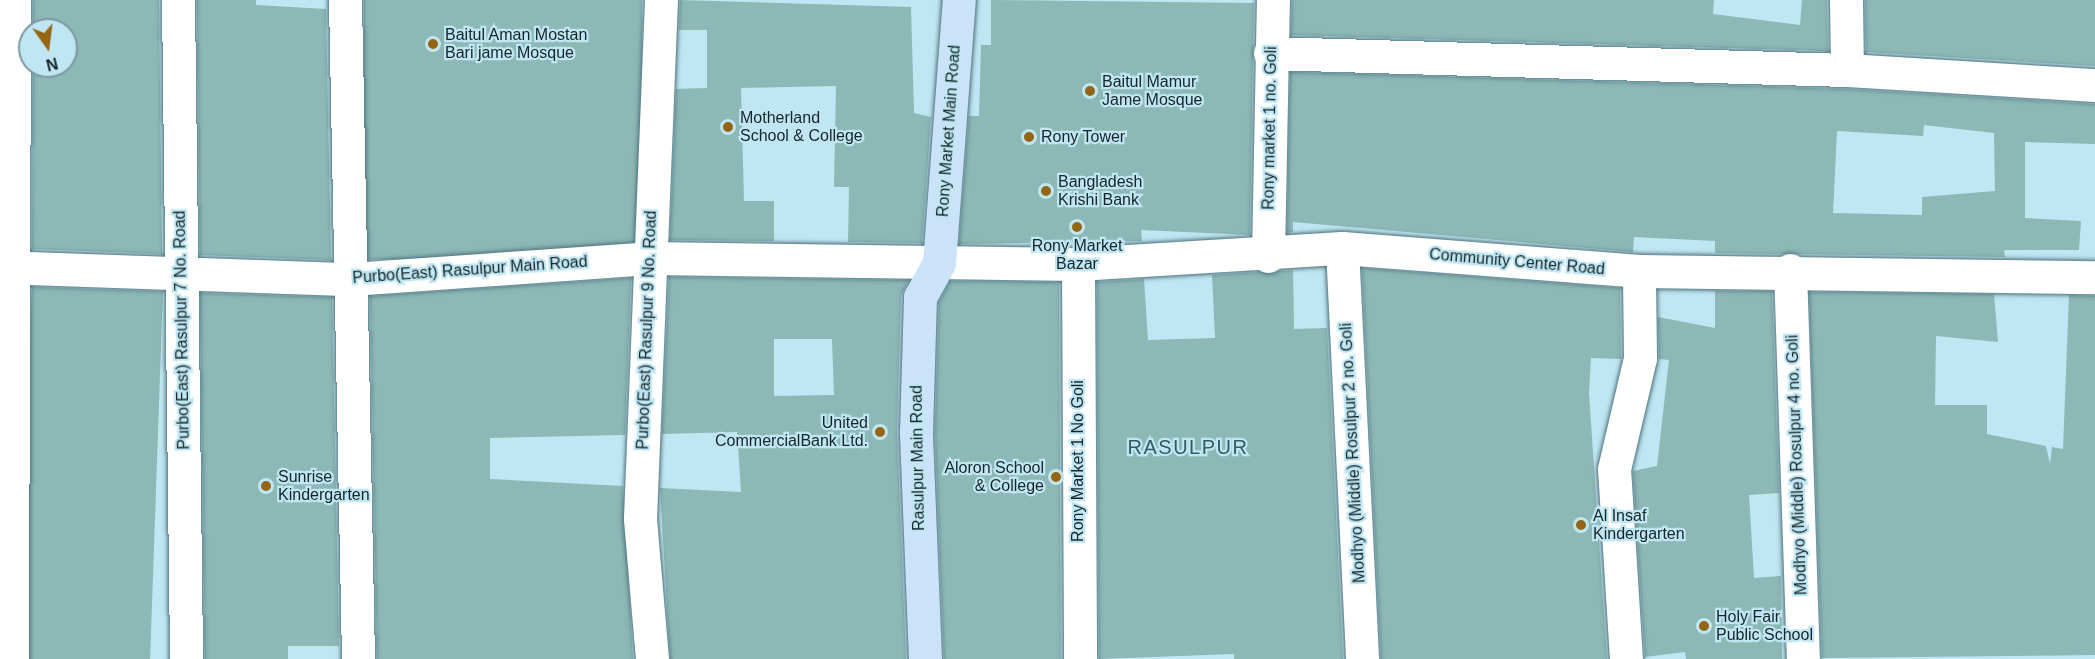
<!DOCTYPE html>
<style>
body{margin:0}
#map{position:relative;width:2095px;height:659px;overflow:hidden;background:#bfe6f2;font-family:Helvetica,sans-serif}
div>[style]{position:absolute}
[style*='--x']{left:calc(var(--x)*1px);top:calc(var(--y)*1px);width:calc(var(--w)*1px);rotate:calc(var(--a)*1deg)}
.building>*{inset:0;background:#8cb8b5;transform-origin:0 0}
.roads{filter:drop-shadow(0 0 2px #4e727c) drop-shadow(0 0 2px #4e727c)}
.street>*{height:33px;margin:-16.5px;padding:0 16.5px;transform-origin:16.5px;border-radius:16.5px;background:#fff}
.secondary>*{height:33px;margin:-16.5px;padding:0 16.5px;transform-origin:16.5px;border-radius:16.5px;background:#cbe3f8}
.dots>*{width:16px;height:16px;translate:-50% -50%;box-sizing:border-box;border:3px solid #bfe6f2;border-radius:50%}
span{translate:-50% -50%;white-space:nowrap;text-align:center;line-height:1.15;-webkit-text-stroke:4.5px #bfe6f2;paint-order:stroke}
.poi-label{font-size:16px;color:#16252a}
.left{translate:0 -50%;text-align:left}
.right{translate:-100% -50%;text-align:right}
.street-label{font-size:16px;color:#16252a}
.quarter-label{font-size:20px;color:#375a64;letter-spacing:1.5px}
.north{position:absolute;left:18px;top:18px;width:60px;height:60px;box-sizing:border-box;background:#bfe6f2;border:2px solid #7b99a2;border-radius:50%;rotate:166deg;font-size:16px;font-weight:700;line-height:24px;text-align:center;color:#16252a}
.north::after{content:'';display:block;margin:auto;width:21px;height:27px;background:#946614;clip-path:polygon(50% 0,100% 100%,50% 72%,0 100%)}
</style>
<div id="map">
<div class="building">
<i style="clip-path:polygon(33px 0,159px 0,162px 254px,32px 249px,33px 66px,66px 66px,66px 30px,33px 30px)"></i>
<i style="clip-path:polygon(197px 0,256px 0,256px 5px,326px 9px,331px 260px,200px 255px)"></i>
<i style="left:364px;top:0;width:278px;height:259px"></i>
<i style="clip-path:polygon(680px 0,911px 7px,914px 113px,931px 117px,922px 243px,848px 242px,849px 187px,834px 187px,836px 86px,741px 88px,744px 201px,774px 201px,774px 241px,670px 240px,676px 89px,707px 88px,707px 30px,679px 30px)"></i>
<i style="clip-path:polygon(991px 0,1254px 3px,1250px 235px,1141px 230px,1142px 241px,959px 244px,969px 116px,979px 116px,981px 45px,991px 45px)"></i>
<i style="clip-path:polygon(1292px 0,1714px 0,1713px 14px,1800px 25px,1802px 0,1827px 0,1828px 51px,1291px 35px)"></i>
<i style="clip-path:polygon(1865px 0,2095px 0,2095px 66px,1866px 52px)"></i>
<i style="clip-path:polygon(evenodd,1290px 72px,1846px 89px,2095px 104px,2095px 144px,2025px 142px,2025px 218px,2081px 221px,2079px 250px,2004px 250px,2005px 257px,1715px 253px,1715px 241px,1634px 237px,1633px 252px,1293px 222px,1293px 232px,1287px 233px,1290px 72px,1924px 125px,1994px 133px,1995px 191px,1922px 197px,1922px 215px,1833px 213px,1837px 131px,1923px 136px,1924px 125px)"></i>
<i style="clip-path:polygon(1362px 268px,1620px 288px,1621px 359px,1591px 358px,1589px 393px,1607px 659px,1381px 659px)"></i>
<i style="clip-path:polygon(1293px 270px,1294px 329px,1327px 328px,1343px 659px,1234px 659px,1234px 654px,1099px 659px,1097px 282px,1144px 279px,1148px 340px,1215px 338px,1212px 275px)"></i>
<i style="clip-path:polygon(evenodd,669px 277px,908px 280px,901px 296px,897px 431px,906px 659px,670px 659px,660px 488px,741px 492px,737px 432px,662px 434px,669px 277px,774px 339px,832px 339px,834px 395px,774px 396px,774px 339px)"></i>
<i style="clip-path:polygon(631px 278px,625px 435px,490px 438px,490px 479px,623px 486px,633px 659px,377px 659px,370px 296px)"></i>
<i style="clip-path:polygon(950px 281px,1059px 282px,1061px 659px,944px 659px,935px 432px,939px 302px)"></i>
<i style="left:32px;top:287px;width:131px;height:372px;rotate:2deg"></i>
<i style="clip-path:polygon(1715px 291px,1772px 291px,1779px 493px,1749px 495px,1754px 578px,1781px 576px,1782px 659px,1686px 659px,1685px 652px,1645px 657px,1633px 471px,1657px 466px,1669px 360px,1659px 359px,1658px 317px,1715px 328px)"></i>
<i style="clip-path:polygon(1809px 292px,1994px 294px,1998px 342px,1936px 336px,1935px 405px,1987px 405px,1987px 434px,2046px 446px,2050px 464px,2052px 447px,2063px 449px,2069px 295px,2095px 296px,2095px 655px,1822px 658px)"></i>
<i style="clip-path:polygon(200px 293px,332px 297px,339px 646px,288px 646px,288px 659px,205px 659px)"></i>
</div>
<div class="roads">
<div class="street">
<i style="--x:178;--y:0;--w:659;--a:89.3"></i>
<i style="--x:345;--y:0;--w:659;--a:88.87"></i>
<i style="--x:1846;--y:0;--w:70;--a:89.2"></i>
<i style="--x:1270;--y:53;--w:577;--a:1.69"></i>
<i style="--x:1847;--y:70;--w:248;--a:3.5"></i>
<i style="--x:1342;--y:248;--w:411;--a:87.2"></i>
<i style="--x:1268;--y:256;--w:256;--a:-88.9"></i>
<i style="--x:1078;--y:264;--w:395;--a:89.7"></i>
<i style="--x:0;--y:267;--w:351;--a:2"></i>
<i style="--x:351;--y:279;--w:299;--a:-4"></i>
<i style="--x:649;--y:258;--w:429;--a:0.8"></i>
<i style="--x:1078;--y:264;--w:264;--a:-3.5"></i>
<i style="--x:1342;--y:248;--w:298;--a:4.4"></i>
<i style="--x:1639;--y:271;--w:456;--a:0.8"></i>
<i style="--x:1790;--y:270;--w:389;--a:88.1"></i>
<i style="--x:12;--y:659;--w:659;--a:-89.83"></i>
<i style="--x:652;--y:659;--w:142;--a:-94.9"></i>
<i style="--x:640;--y:518;--w:518;--a:-87.68"></i>
<i style="--x:1626;--y:659;--w:190;--a:-93.6"></i>
<i style="--x:1614;--y:469;--w:114;--a:-76.8"></i>
<i style="--x:1640;--y:358;--w:87;--a:-90.7"></i>
</div>
<div class="secondary">
<i style="--x:925;--y:659;--w:227;--a:-92.3"></i>
<i style="--x:916;--y:432;--w:135;--a:-88.3"></i>
<i style="--x:920;--y:297;--w:39;--a:-61"></i>
<i style="--x:939;--y:263;--w:264;--a:-85.7"></i>
</div>
</div>
<div class="dots">
<i style="left:433px;top:44px;background:#946614"></i>
<i style="left:1090px;top:91px;background:#946614"></i>
<i style="left:728px;top:127px;background:#946614"></i>
<i style="left:1029px;top:137px;background:#946614"></i>
<i style="left:1046px;top:191px;background:#946614"></i>
<i style="left:1077px;top:227px;background:#946614"></i>
<i style="left:880px;top:432px;background:#946614"></i>
<i style="left:1056px;top:477px;background:#946614"></i>
<i style="left:266px;top:486px;background:#946614"></i>
<i style="left:1581px;top:525px;background:#946614"></i>
<i style="left:1704px;top:626px;background:#946614"></i>
</div>
<div class="poi-label">
<span class="left" style="left:445px;top:44px">Baitul Aman Mostan<br>Bari jame Mosque</span>
<span class="left" style="left:1102px;top:91px">Baitul Mamur<br>Jame Mosque</span>
<span class="left" style="left:740px;top:127px">Motherland<br>School &amp; College</span>
<span class="left" style="left:1041px;top:137px">Rony Tower</span>
<span class="left" style="left:1058px;top:191px">Bangladesh<br>Krishi Bank</span>
<span style="left:1077px;top:255px">Rony Market<br>Bazar</span>
<span class="right" style="left:868px;top:432px">United<br>CommercialBank Ltd.</span>
<span class="right" style="left:1044px;top:477px">Aloron School<br>&amp; College</span>
<span class="left" style="left:278px;top:486px">Sunrise<br>Kindergarten</span>
<span class="left" style="left:1593px;top:525px">Al Insaf<br>Kindergarten</span>
<span class="left" style="left:1716px;top:626px">Holy Fair<br>Public School</span>
</div>
<div class="street-label">
<span style="left:1270px;top:128px;rotate:-89deg">Rony market 1 no. Goli</span>
<span style="left:949px;top:131px;rotate:-86deg">Rony Market Main Road</span>
<span style="left:1517px;top:262px;rotate:5deg">Community Center Road</span>
<span style="left:470px;top:270px;rotate:-4deg">Purbo(East) Rasulpur Main Road</span>
<span style="left:182px;top:330px;rotate:-91deg">Purbo(East) Rasulpur 7 No. Road</span>
<span style="left:647px;top:330px;rotate:-88deg">Purbo(East) Rasulpur 9 No. Road</span>
<span style="left:1353px;top:453px;rotate:-93deg">Modhyo (Middle) Rosulpur 2 no. Goli</span>
<span style="left:918px;top:458px;rotate:-91deg">Rasulpur Main Road</span>
<span style="left:1078px;top:461px;rotate:-90deg">Rony Market 1 No Goli</span>
<span style="left:1797px;top:465px;rotate:-92deg">Modhyo (Middle) Rosulpur 4 no. Goli</span>
</div>
<div class="quarter-label">
<span style="left:1188px;top:447px">RASULPUR</span>
</div>
<div class="north">N</div>
</div>
